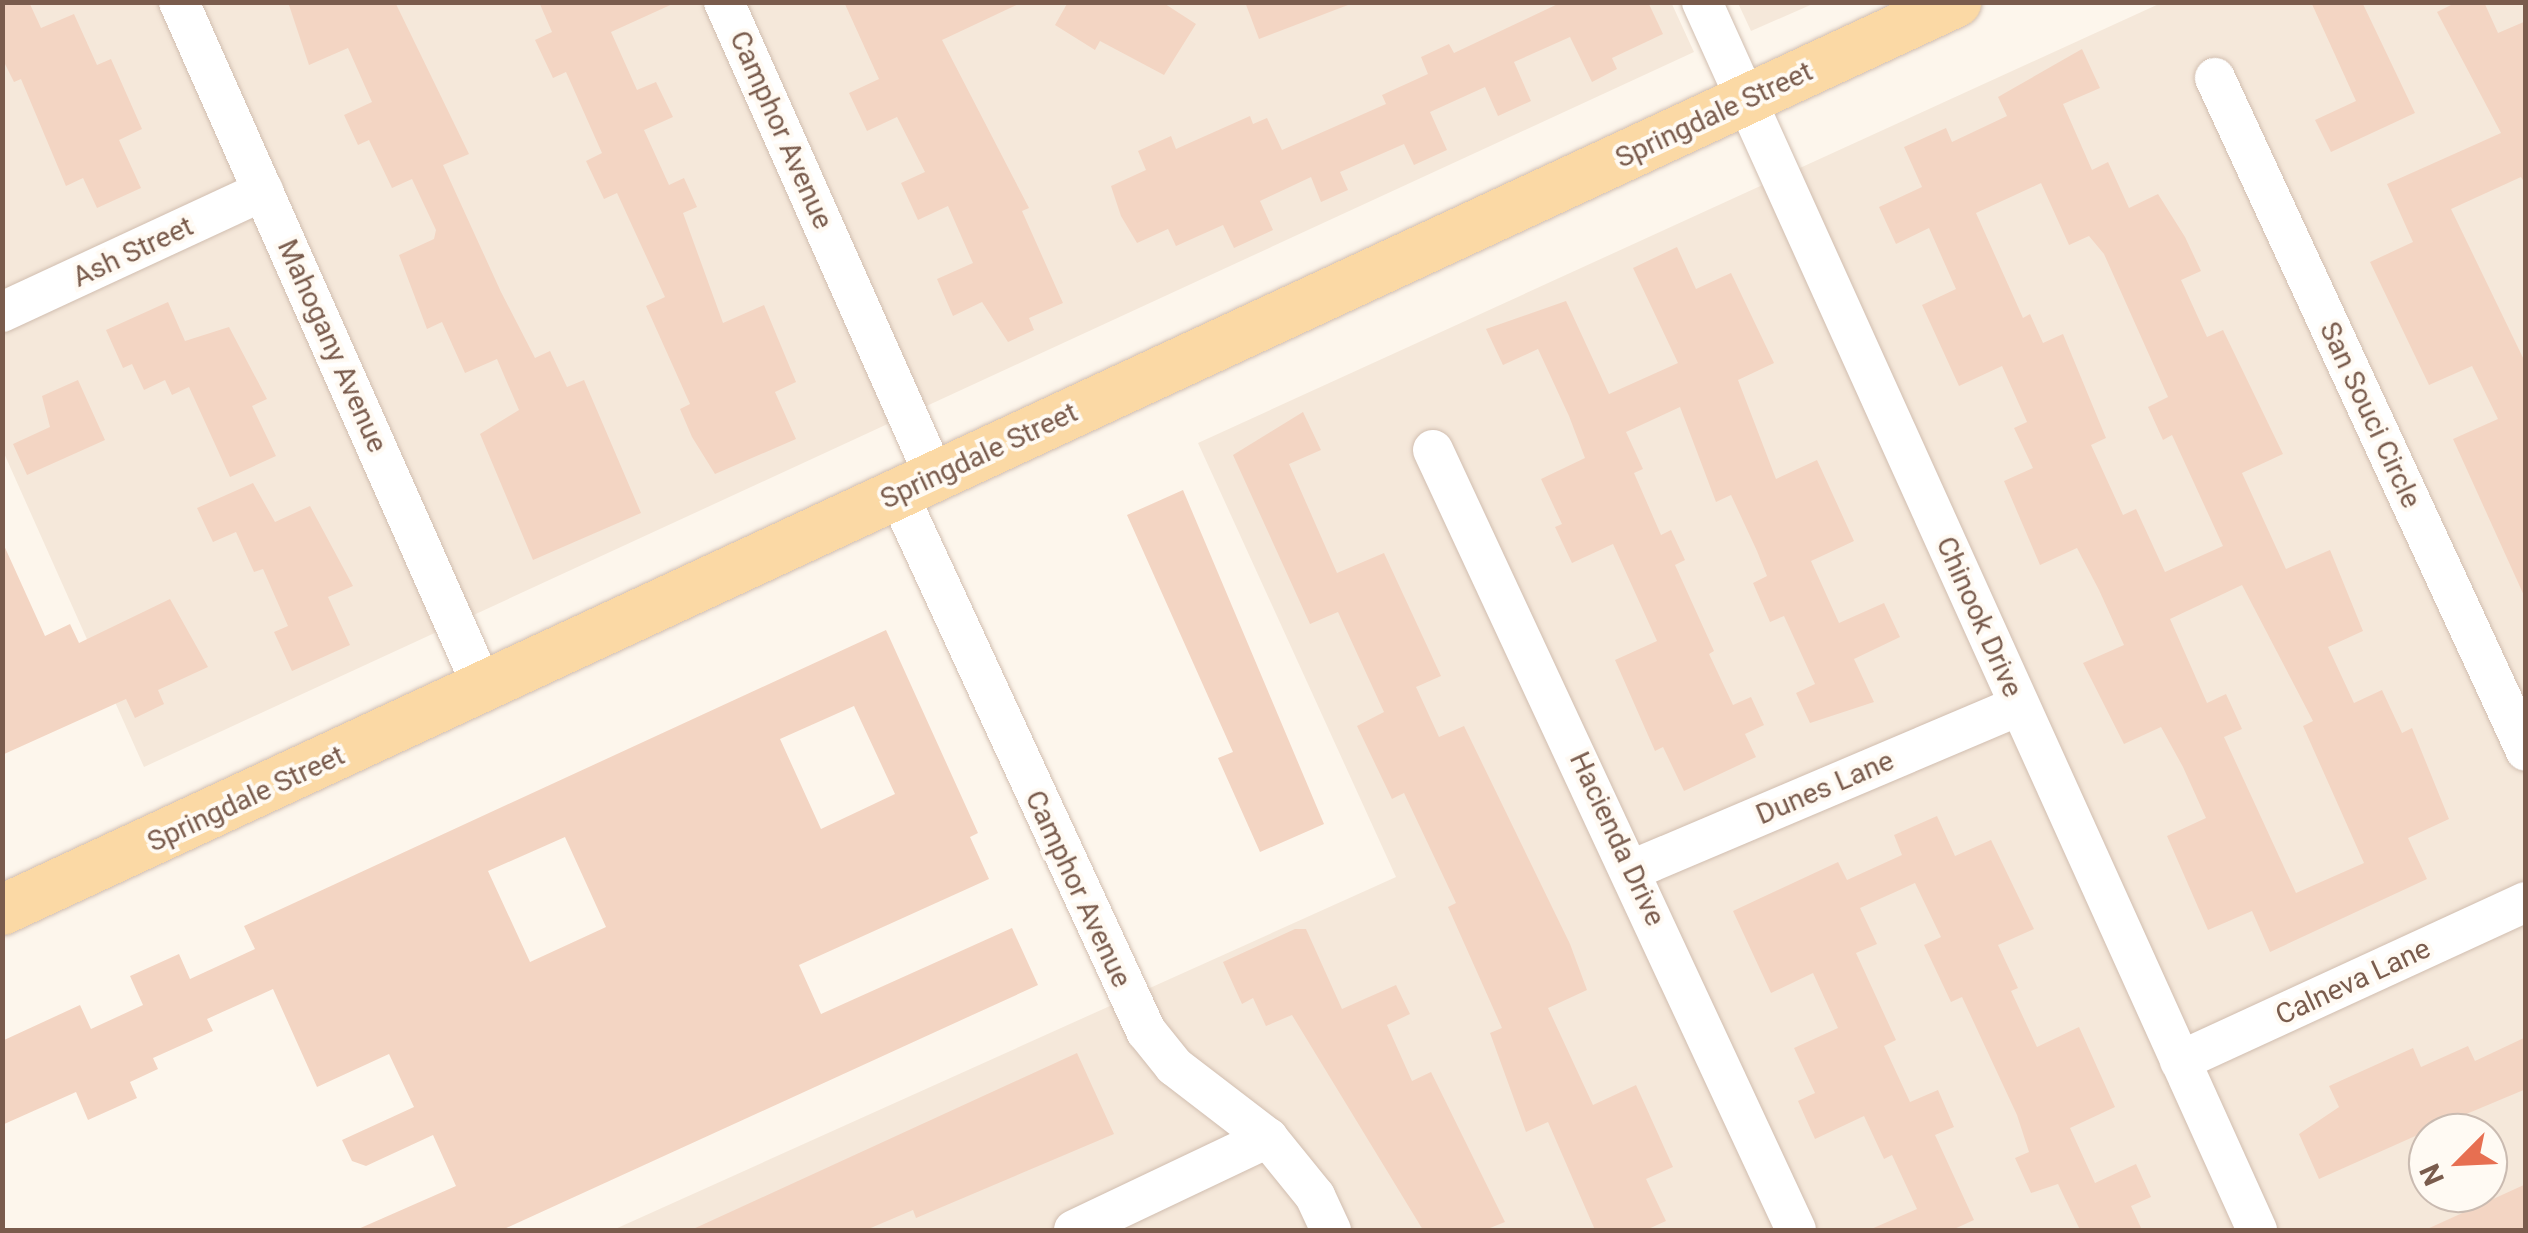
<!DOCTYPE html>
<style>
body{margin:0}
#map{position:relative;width:2528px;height:1233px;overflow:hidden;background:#fdf6ec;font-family:Roboto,sans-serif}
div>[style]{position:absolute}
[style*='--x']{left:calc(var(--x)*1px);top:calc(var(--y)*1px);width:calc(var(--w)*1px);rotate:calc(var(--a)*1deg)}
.residential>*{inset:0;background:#f5e8da}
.building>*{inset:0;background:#f3d5c3}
.roads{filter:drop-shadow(0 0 2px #d1beb0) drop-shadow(0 0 2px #d1beb0)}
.minor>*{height:40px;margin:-20px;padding:0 20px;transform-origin:20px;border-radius:20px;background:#fff}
.major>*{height:50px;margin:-25px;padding:0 25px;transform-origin:25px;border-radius:25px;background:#fbd9a5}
span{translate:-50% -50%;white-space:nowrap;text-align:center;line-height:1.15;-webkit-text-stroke:8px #fffaf3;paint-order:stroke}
.street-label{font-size:28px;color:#7a5c4d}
.frame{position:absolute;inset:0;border:5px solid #7a5c4d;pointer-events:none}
.north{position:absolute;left:2408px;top:1113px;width:100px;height:100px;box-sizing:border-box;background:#fffaf3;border:2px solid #cabbb1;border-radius:50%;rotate:246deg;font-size:28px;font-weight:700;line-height:40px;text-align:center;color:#7a5c4d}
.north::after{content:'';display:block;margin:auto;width:35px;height:45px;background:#e76f51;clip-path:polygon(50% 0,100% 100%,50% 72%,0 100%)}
</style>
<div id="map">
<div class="residential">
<i style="clip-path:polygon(1671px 2px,1694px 52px,144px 767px,3px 451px,2px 3px)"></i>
<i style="clip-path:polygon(1738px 3px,1815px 3px,1751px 31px)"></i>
<i style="clip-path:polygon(evenodd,2161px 3px,2525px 3px,2525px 1230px,613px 1230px,1396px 877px,1198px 443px,2161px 3px,2428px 1133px,2488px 1133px,2488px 1193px,2428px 1193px,2428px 1133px)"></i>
</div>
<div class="building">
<i style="clip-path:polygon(2px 2px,29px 2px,41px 28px,74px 14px,97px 65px,111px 59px,142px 129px,119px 140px,141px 188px,97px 208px,83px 178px,66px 186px,21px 79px,14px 82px,2px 58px)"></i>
<i style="clip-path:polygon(288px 2px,395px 2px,469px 154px,443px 165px,501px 292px,535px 358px,550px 351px,567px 387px,584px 380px,641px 513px,533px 560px,480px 434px,519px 410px,497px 359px,465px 373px,442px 322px,427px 329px,399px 255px,434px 239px,436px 230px,412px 179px,392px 188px,369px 140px,358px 145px,344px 115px,372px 102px,348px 48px,309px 65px)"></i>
<i style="clip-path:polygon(539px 2px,677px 2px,611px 32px,637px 90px,656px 82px,673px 117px,644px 130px,669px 185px,684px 178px,697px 207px,683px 213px,723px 323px,764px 305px,796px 382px,775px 392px,796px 439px,715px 474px,692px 437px,680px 409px,690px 404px,646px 306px,665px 297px,617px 193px,604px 199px,586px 161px,602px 153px,566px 72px,553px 78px,535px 40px,552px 32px)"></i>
<i style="clip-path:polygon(844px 2px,1023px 2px,942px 40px,1029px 208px,1022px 211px,1063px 303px,1029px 318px,1034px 330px,1008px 342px,982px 302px,953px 316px,937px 279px,973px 263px,948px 206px,918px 220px,901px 183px,925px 172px,897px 117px,867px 131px,849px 93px,879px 79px)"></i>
<i style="clip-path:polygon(1068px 2px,1162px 2px,1196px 24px,1164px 75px,1100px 41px,1095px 50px,1055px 25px)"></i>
<i style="clip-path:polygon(1245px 2px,1347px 2px,1348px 5px,1259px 39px)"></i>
<i style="clip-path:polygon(1562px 2px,1648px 2px,1663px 34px,1612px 58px,1617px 69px,1592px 82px,1570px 37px,1514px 62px,1531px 101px,1498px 116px,1485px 87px,1430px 112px,1447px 150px,1414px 165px,1404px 144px,1340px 172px,1348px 190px,1321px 202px,1311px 177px,1260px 201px,1273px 230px,1234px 248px,1223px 225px,1176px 246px,1168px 229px,1137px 243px,1121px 216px,1111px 186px,1146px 170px,1138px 151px,1171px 136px,1176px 149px,1250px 116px,1253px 124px,1267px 118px,1282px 150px,1386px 104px,1382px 95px,1428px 74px,1421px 57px,1449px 44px,1454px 53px)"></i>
<i style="clip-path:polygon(2311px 2px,2362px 2px,2415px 113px,2331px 152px,2315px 120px,2356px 101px)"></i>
<i style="clip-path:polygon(2457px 2px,2484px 2px,2498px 33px,2526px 21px,2526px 185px,2521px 177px,2451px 209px,2526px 364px,2526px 600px,2453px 439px,2498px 419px,2472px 366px,2429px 385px,2370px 262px,2413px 242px,2387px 184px,2501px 133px,2437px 12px)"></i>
<i style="clip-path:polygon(evenodd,2082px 49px,2100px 88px,2063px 104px,2092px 170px,2108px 162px,2129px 208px,2158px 194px,2185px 237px,2201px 271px,2181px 280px,2207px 337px,2223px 330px,2283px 454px,2242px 473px,2286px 569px,2330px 550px,2363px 631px,2328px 647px,2354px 703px,2382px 690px,2402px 733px,2412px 728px,2449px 819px,2408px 838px,2427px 879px,2270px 952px,2252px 911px,2208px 930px,2167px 836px,2206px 818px,2183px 767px,2161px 727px,2124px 744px,2083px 663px,2124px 645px,2099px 590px,2077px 548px,2040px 565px,2004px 481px,2033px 468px,2014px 428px,2027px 422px,2002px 366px,1959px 386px,1922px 305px,1956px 289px,1929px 228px,1896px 244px,1879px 207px,1922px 187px,1904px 147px,1946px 128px,1952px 142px,2007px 116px,1998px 97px,2082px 49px,2041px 183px,2069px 245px,2089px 236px,2104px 254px,2168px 397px,2148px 407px,2163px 440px,2172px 435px,2223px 546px,2165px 572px,2136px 509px,2123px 515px,2091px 445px,2106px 438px,2063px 334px,2043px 343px,2030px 314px,2023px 318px,1976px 213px,2041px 183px,2082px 49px,2242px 585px,2313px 721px,2303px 726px,2364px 863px,2296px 893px,2224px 737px,2242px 729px,2226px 694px,2207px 703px,2170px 619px,2242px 585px)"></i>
<i style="clip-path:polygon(1677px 247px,1696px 289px,1731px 273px,1774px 363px,1738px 380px,1776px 479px,1817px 460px,1854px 541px,1811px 561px,1839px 623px,1884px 603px,1900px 637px,1854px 659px,1874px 702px,1810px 723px,1796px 693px,1815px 684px,1784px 616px,1770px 622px,1753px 583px,1767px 576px,1757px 551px,1731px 495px,1716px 502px,1680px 407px,1626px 432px,1643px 469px,1634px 473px,1661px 535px,1671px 530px,1685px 560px,1675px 565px,1714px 651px,1709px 654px,1733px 705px,1751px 697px,1764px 725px,1745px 734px,1756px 757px,1684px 791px,1663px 747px,1655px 751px,1615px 660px,1657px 641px,1613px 544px,1572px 563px,1555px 527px,1562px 524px,1541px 479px,1585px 458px,1569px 416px,1538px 349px,1503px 365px,1486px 329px,1566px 301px,1609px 394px,1678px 363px,1633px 268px)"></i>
<i style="clip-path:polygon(168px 302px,185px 341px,229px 327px,267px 399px,252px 406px,276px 456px,230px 477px,189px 387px,172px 395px,165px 380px,144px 390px,132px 364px,123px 368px,106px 330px)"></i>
<i style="clip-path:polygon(78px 380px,105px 440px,27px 475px,13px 444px,50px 427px,42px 396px)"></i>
<i style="clip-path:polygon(1303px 412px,1321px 450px,1289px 464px,1337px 573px,1384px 553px,1441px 676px,1416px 687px,1439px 737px,1464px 726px,1570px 944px,1587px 990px,1548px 1008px,1593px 1105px,1636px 1085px,1673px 1167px,1646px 1179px,1666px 1221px,1646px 1230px,1595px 1230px,1548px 1122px,1526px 1132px,1490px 1033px,1502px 1028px,1448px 907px,1456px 903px,1404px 793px,1392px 799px,1357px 726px,1384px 712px,1338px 612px,1310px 624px,1233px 455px)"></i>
<i style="clip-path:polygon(253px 483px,275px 522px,310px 506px,353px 586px,328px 597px,350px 645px,292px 671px,274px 632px,288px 626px,263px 569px,254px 572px,236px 532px,213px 542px,197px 508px)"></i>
<i style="clip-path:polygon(1183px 490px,1324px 824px,1260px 852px,1218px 758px,1233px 752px,1127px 515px)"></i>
<i style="clip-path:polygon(2px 541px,45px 636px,70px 624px,79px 643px,170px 599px,208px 667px,158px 690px,164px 704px,135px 718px,126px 699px,2px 755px)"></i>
<i style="clip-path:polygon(evenodd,886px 630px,978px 833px,970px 837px,989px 879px,799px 965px,821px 1014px,1012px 928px,1038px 985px,502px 1230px,356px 1230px,456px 1186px,433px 1135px,366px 1166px,352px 1161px,342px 1140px,414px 1107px,389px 1054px,317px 1087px,273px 989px,207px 1019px,213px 1031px,153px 1058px,158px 1069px,130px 1082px,137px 1098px,88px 1120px,76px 1092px,2px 1125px,2px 1041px,80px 1005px,91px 1029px,143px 1005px,130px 976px,179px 954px,190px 979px,255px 949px,244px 926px,886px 630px,854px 706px,895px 794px,821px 829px,780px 739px,854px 706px,886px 630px,565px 837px,606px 927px,530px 962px,488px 871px,565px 837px)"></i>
<i style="clip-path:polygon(1937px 816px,1955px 856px,1991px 840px,2034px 929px,1998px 945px,2018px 988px,2011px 991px,2037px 1047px,2079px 1027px,2115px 1107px,2070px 1128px,2095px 1183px,2136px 1164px,2151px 1197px,2131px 1206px,2142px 1230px,2080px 1230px,2058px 1184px,2031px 1193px,2015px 1158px,2029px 1152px,2017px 1115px,1962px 997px,1951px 1002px,1924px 945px,1941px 937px,1915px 883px,1860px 908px,1877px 944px,1856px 953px,1896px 1040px,1884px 1046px,1910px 1102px,1938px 1090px,1954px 1127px,1935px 1135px,1974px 1220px,1952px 1230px,1869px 1230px,1917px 1209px,1892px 1155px,1884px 1159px,1864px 1116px,1815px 1139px,1798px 1101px,1815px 1093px,1794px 1048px,1838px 1028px,1813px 973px,1771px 993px,1733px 911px,1838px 862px,1847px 880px,1902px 855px,1894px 835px)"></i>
<i style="clip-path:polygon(1295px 929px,1306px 929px,1342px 1009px,1396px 985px,1410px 1014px,1387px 1025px,1412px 1081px,1431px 1072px,1505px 1222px,1485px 1230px,1423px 1230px,1292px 1015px,1266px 1026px,1253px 998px,1242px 1004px,1223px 962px)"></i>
<i style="clip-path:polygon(2526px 1037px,2526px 1089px,2452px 1120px,2458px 1133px,2422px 1133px,2319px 1179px,2299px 1134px,2339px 1107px,2329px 1086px,2413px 1048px,2421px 1067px,2468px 1046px,2475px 1061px)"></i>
<i style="clip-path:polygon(1077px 1053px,1114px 1134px,916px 1218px,913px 1210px,866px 1230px,691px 1230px)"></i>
<i style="clip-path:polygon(2526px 1184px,2526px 1230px,2425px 1230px)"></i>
</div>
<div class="roads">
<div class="minor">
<i style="--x:179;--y:2;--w:753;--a:66.09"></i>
<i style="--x:724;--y:2;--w:520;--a:66.05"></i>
<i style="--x:1702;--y:2;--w:1348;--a:65.68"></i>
<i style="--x:2215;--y:78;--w:741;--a:65.2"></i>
<i style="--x:2;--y:312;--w:288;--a:-24.9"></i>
<i style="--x:1433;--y:450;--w:860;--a:65.04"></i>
<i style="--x:898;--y:494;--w:592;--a:65.21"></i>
<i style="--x:1146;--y:1031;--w:45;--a:51.3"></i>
<i style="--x:1174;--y:1066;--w:118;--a:37.5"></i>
<i style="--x:1268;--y:1138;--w:75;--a:51"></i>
<i style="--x:1315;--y:1196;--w:38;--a:65"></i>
<i style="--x:1632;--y:870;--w:420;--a:-23"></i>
<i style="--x:2180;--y:1061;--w:381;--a:-24.7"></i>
<i style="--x:1074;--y:1230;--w:215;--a:-25.4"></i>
</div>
<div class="major">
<i style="--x:2;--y:910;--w:2155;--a:-24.92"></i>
</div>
</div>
<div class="street-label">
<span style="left:1714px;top:115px;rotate:-25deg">Springdale Street</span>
<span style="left:781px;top:130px;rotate:66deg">Camphor Avenue</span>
<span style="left:133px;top:252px;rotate:-25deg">Ash Street</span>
<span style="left:332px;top:346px;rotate:66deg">Mahogany Avenue</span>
<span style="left:2370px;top:415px;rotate:65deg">San Souci Circle</span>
<span style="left:979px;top:456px;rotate:-25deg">Springdale Street</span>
<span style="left:1979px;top:617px;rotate:66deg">Chinook Drive</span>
<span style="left:1825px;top:788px;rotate:-23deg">Dunes Lane</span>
<span style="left:246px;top:799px;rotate:-25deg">Springdale Street</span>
<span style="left:1617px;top:839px;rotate:65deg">Hacienda Drive</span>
<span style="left:1078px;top:889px;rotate:65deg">Camphor Avenue</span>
<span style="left:2353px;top:982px;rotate:-25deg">Calneva Lane</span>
</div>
<div class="frame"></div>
<div class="north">N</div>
</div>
